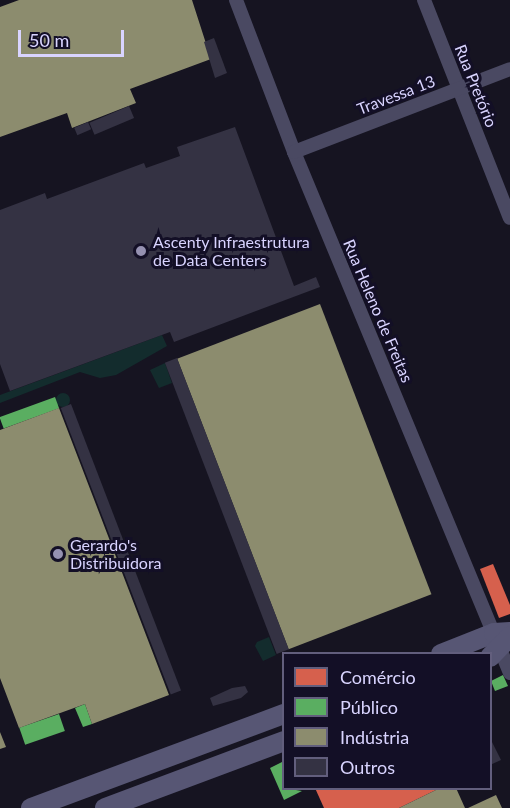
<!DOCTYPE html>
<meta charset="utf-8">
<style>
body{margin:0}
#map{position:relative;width:510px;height:808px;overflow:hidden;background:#161421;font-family:Lato,sans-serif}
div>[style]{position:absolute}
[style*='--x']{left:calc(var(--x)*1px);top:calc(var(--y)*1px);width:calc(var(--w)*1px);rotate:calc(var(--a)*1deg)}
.green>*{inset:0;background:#132c2d}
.round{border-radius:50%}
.shops>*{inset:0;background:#d6604d}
.public>*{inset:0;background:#5aae61;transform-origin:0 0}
.industry>*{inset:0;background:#8c8c6e;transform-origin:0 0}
.building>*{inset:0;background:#343243;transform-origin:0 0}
.street>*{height:14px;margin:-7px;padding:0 7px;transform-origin:7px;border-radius:7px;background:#4a4962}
.secondary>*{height:20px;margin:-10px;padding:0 10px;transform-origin:10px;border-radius:10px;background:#575674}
.dots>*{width:16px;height:16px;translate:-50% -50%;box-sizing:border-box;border:3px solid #130f26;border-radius:50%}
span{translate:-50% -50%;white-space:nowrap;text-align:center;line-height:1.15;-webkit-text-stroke:6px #130f26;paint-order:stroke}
.street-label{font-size:16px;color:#d9d4ff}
.poi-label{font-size:16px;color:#d9d4ff}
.left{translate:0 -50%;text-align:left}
.legend{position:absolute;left:282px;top:652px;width:210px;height:138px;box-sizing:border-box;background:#130f26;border:2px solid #625e7d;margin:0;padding:8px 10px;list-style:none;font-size:18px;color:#d9d4ff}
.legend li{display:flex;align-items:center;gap:12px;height:30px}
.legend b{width:30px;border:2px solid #625e7d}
.scale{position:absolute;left:18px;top:30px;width:106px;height:27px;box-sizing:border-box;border:3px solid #d9d4ff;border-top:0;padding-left:8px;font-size:18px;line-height:21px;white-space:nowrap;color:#d9d4ff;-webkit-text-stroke:4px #130f26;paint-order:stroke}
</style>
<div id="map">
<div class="green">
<i style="clip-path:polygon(162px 335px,167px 346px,116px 375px,100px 378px,80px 372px,0 403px,0 395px)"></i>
<i style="clip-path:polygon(165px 363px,172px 383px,159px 388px,150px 370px)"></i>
<i class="round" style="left:56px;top:393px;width:14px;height:14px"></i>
<i style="clip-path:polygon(269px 637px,276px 655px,263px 661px,255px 646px,257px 642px)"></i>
</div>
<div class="shops">
<i style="clip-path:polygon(493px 564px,510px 605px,510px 614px,499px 618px,480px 569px)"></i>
<i style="clip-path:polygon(315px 788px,440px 788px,399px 808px,324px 808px)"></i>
</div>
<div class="public">
<i style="left:55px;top:397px;width:12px;height:59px;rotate:70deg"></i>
<i style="clip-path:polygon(503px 675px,508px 686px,495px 691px,491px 681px)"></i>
<i style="clip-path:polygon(85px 704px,92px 724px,83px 727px,75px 708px)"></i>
<i style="left:59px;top:714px;width:18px;height:42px;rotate:71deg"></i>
<i style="clip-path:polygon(284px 761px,284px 788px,302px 791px,284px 800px,270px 768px)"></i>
</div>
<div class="industry">
<i style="clip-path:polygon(19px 0,192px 0,211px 59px,130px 89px,136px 103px,72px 128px,67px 113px,0 137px,0 7px)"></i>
<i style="left:320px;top:304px;width:311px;height:153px;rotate:69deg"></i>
<i style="clip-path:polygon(59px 408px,169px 695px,92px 724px,85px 704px,19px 728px,0 678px,0 430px)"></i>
<i style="clip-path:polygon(0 732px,6px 747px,0 749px)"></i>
<i style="clip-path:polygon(440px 788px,456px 788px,465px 808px,399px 808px)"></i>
<i style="clip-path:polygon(496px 795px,502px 808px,468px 808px)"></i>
</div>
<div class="building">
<i style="clip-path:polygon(214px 38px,227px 73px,215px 78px,204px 42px)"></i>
<i style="left:129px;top:106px;width:13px;height:43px;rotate:67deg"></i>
<i style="left:88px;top:122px;width:8px;height:15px;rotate:67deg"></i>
<i style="clip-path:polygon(235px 127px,294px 286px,316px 277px,320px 287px,174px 342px,170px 332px,10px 391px,0 364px,0 210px,45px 193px,47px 199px,144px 163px,146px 168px,180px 156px,177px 147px)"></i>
<i style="left:177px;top:358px;width:312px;height:13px;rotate:69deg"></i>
<i style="left:71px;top:404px;width:307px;height:11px;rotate:69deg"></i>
<i style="clip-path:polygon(245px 686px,248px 692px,241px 698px,213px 706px,210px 698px,232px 688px)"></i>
<i style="clip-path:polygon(490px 738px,501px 760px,490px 765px)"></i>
</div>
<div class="street">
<i style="--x:236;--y:0;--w:163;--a:69.1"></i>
<i style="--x:294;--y:152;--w:564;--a:67.48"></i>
<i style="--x:424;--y:0;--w:234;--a:68.5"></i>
<i style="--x:294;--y:152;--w:231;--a:-21"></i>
</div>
<div class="secondary">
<i style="--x:441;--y:654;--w:57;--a:-21.6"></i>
<i style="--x:494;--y:633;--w:16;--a:-4"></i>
<i style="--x:490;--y:657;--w:29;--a:-46"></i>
<i style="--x:31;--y:808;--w:270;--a:-20.4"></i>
<i style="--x:105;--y:808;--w:191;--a:-20.5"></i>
</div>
<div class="dots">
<i style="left:141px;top:251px;background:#9591b1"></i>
<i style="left:58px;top:554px;background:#9591b1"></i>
</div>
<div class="street-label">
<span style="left:476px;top:86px;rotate:68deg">Rua Pretório</span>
<span style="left:396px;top:95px;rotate:-21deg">Travessa 13</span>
<span style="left:378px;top:311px;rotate:67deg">Rua Heleno de Freitas</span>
</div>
<div class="poi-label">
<span class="left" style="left:153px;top:251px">Ascenty Infraestrutura<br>de Data Centers</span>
<span class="left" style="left:70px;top:554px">Gerardo's<br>Distribuidora</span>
</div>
<ul class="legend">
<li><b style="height:16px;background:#d6604d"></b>Comércio</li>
<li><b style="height:16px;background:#5aae61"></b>Público</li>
<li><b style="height:16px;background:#8c8c6e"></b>Indústria</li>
<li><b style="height:16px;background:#343243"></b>Outros</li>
</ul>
<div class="scale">50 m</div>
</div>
